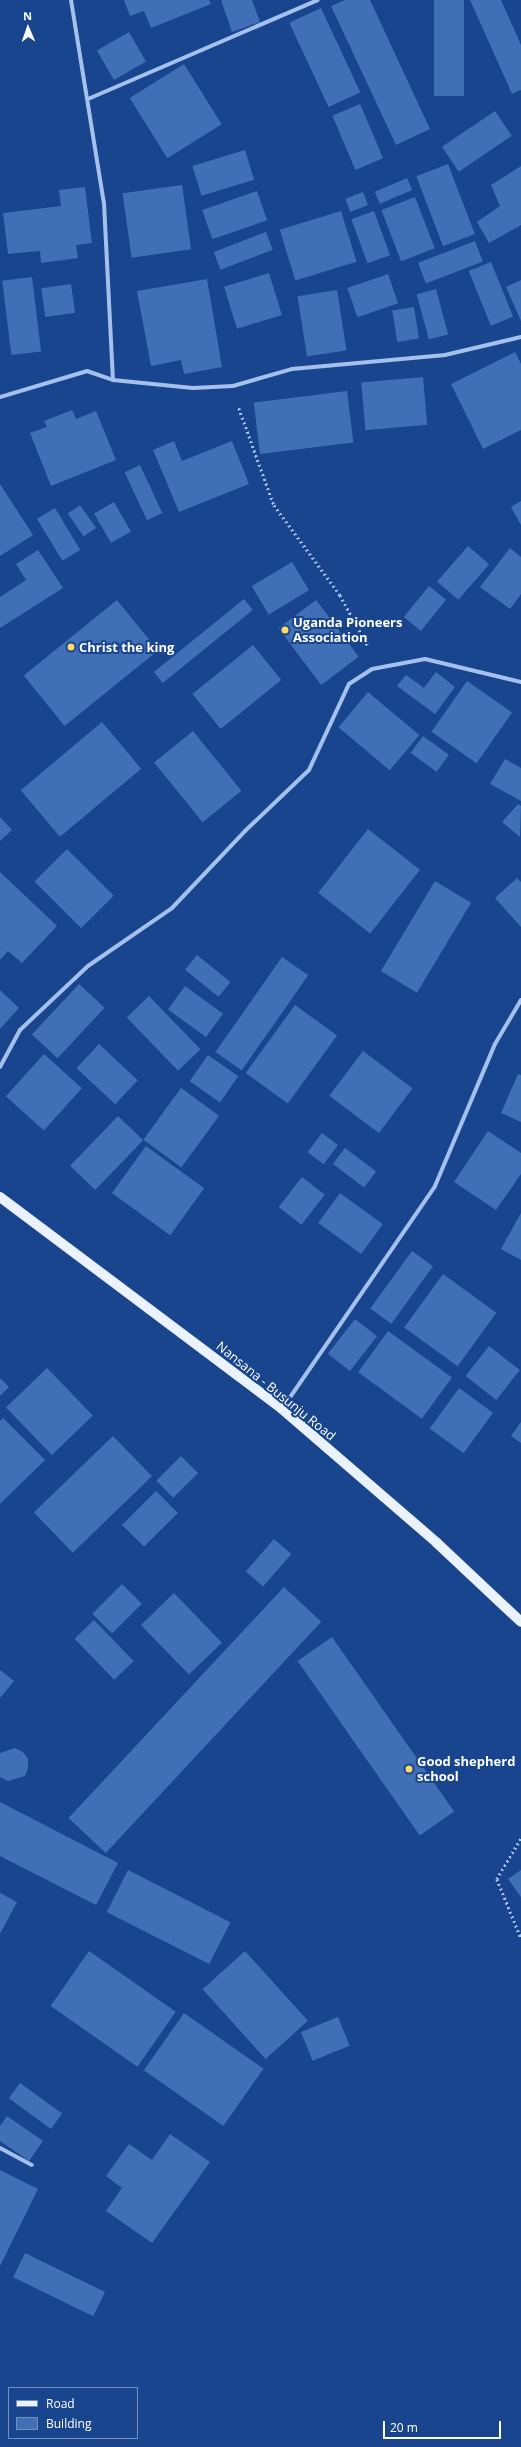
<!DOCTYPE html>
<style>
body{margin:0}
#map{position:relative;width:521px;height:2447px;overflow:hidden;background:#18458d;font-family:"Open Sans",sans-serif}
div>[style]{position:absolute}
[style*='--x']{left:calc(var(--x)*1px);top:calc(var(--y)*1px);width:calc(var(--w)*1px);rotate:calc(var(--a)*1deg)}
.building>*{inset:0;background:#416fb5;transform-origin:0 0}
.path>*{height:2.5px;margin-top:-1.25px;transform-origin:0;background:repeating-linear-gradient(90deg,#a4c1ee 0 2px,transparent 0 5px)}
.minor>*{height:4px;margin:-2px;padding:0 2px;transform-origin:2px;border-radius:2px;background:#a4c1ee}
.primary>*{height:10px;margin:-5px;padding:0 5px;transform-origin:5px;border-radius:5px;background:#ebf2ff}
.dots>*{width:11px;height:11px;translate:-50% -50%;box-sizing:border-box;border:2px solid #18458d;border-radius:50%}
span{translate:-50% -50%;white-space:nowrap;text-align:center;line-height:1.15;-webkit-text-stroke:4px #18458d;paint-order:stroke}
.poi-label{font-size:13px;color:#fff;font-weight:700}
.left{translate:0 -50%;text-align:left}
.street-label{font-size:13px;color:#fff}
.legend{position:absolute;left:8px;top:2387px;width:130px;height:52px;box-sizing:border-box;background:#18458d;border:1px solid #748fbb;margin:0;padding:5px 7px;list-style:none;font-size:12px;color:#fff}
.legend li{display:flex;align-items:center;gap:8px;height:20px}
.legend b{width:20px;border:1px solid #748fbb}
.north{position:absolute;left:8px;top:8px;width:40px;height:40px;-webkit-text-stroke:3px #18458d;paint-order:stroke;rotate:358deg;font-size:11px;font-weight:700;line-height:16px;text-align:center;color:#fff}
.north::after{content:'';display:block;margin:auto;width:14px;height:18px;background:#fff;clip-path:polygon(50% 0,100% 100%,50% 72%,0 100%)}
.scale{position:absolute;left:383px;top:2421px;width:118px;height:18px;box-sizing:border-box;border:2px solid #fff;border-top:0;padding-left:5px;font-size:12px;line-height:14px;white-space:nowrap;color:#fff;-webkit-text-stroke:3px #18458d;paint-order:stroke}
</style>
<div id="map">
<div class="building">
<i style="clip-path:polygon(124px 0,209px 0,211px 4px,151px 28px,144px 11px,130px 16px)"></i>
<i style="clip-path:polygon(221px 0,252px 0,260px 22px,232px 32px)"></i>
<i style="clip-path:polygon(345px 0,370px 0,430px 129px,396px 145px,331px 6px)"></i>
<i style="left:434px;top:0;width:30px;height:96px"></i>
<i style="clip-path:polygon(470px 0,501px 0,521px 45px,521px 90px,512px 94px)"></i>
<i style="left:321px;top:8px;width:93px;height:35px;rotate:65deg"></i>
<i style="left:129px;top:32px;width:34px;height:37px;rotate:60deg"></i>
<i style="left:184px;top:64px;width:71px;height:64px;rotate:58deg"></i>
<i style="left:360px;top:104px;width:59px;height:30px;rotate:67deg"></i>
<i style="left:495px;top:111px;width:30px;height:64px;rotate:56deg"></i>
<i style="left:245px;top:150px;width:31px;height:55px;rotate:73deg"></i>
<i style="left:448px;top:164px;width:75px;height:34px;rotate:69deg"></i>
<i style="clip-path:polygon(521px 166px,521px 225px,489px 243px,477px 222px,500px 206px,491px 185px)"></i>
<i style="left:407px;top:178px;width:13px;height:35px;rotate:67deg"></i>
<i style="left:182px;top:185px;width:65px;height:60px;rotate:82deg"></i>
<i style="clip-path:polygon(85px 187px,92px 243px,76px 245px,78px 258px,41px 263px,40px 251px,8px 254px,3px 213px,61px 206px,59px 190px)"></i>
<i style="left:257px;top:191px;width:31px;height:58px;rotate:71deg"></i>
<i style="left:363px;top:192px;width:14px;height:19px;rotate:69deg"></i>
<i style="left:415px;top:197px;width:55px;height:36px;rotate:69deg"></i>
<i style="left:341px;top:211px;width:53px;height:64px;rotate:73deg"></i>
<i style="left:374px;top:211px;width:47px;height:24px;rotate:70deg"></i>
<i style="left:266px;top:232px;width:19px;height:56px;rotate:69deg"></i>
<i style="left:475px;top:241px;width:22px;height:61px;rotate:69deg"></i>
<i style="left:491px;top:262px;width:59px;height:24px;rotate:68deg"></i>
<i style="left:269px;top:273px;width:44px;height:47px;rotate:73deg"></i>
<i style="left:388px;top:274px;width:31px;height:43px;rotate:71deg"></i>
<i style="left:32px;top:277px;width:75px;height:30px;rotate:83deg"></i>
<i style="clip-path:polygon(207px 279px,222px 367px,184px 374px,181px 360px,151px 366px,137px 291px)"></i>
<i style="clip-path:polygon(521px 280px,521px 321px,506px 287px)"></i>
<i style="left:71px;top:284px;width:29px;height:30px;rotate:82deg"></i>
<i style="left:436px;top:289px;width:47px;height:20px;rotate:75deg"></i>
<i style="left:337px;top:290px;width:61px;height:40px;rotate:81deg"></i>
<i style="left:414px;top:307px;width:32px;height:22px;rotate:81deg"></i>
<i style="clip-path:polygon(515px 352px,521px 364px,521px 430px,483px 449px,451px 384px)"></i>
<i style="left:423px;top:377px;width:48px;height:62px;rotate:85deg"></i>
<i style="left:347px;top:391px;width:52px;height:94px;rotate:83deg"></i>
<i style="clip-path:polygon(72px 410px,76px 419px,96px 411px,116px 460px,51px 486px,30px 433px,47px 427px,44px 421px)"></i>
<i style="clip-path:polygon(174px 441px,182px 461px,232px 441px,249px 484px,179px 512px,153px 450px)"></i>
<i style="left:140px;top:465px;width:53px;height:17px;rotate:65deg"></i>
<i style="clip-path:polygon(0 484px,33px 535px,0 556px)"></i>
<i style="clip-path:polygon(521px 501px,521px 525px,511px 507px)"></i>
<i style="left:114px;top:502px;width:34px;height:23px;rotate:60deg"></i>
<i style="left:80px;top:505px;width:28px;height:15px;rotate:55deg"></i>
<i style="left:55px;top:508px;width:49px;height:21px;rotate:59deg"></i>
<i style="left:468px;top:546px;width:28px;height:47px;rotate:41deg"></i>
<i style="clip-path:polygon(510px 548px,521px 557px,521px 594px,510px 609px,480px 587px)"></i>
<i style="clip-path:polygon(38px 550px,63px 588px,0 628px,0 597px,26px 580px,16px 564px)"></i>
<i style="left:292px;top:562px;width:33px;height:47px;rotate:59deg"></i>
<i style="left:429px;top:586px;width:22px;height:40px;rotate:39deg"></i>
<i style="left:244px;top:599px;width:14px;height:116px;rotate:51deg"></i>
<i style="left:117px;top:600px;width:65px;height:120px;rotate:51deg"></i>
<i style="left:316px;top:600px;width:71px;height:47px;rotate:53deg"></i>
<i style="left:253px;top:645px;width:45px;height:78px;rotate:51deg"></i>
<i style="clip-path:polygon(436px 672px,455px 687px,435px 714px,397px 686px,406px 675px,424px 688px)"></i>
<i style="left:467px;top:681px;width:55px;height:62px;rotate:35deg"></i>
<i style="left:368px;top:692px;width:67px;height:46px;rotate:40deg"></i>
<i style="left:102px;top:722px;width:61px;height:106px;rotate:50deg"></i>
<i style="left:193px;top:731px;width:77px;height:50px;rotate:51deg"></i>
<i style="left:423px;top:736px;width:32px;height:21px;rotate:36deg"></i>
<i style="clip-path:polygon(505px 759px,521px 768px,521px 801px,490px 784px)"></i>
<i style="clip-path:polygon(518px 804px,521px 806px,520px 837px,502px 822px)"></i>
<i style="clip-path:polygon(0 817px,12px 830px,0 841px)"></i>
<i style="left:368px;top:829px;width:66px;height:81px;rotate:38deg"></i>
<i style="left:67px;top:849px;width:66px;height:46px;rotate:45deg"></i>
<i style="clip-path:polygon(0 872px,57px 926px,22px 963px,8px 951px,0 960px)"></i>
<i style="clip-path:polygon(517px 878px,521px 882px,521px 927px,495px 898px)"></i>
<i style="left:435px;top:881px;width:42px;height:105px;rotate:31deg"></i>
<i style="left:197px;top:955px;width:43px;height:19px;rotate:39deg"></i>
<i style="left:282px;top:957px;width:32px;height:116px;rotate:35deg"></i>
<i style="left:79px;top:984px;width:35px;height:69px;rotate:43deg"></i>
<i style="left:185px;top:986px;width:47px;height:29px;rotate:36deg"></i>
<i style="clip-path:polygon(0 990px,19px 1008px,0 1029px)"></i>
<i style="left:149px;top:996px;width:74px;height:31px;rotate:46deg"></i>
<i style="left:295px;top:1005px;width:52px;height:84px;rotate:36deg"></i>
<i style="left:99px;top:1044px;width:53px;height:33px;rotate:43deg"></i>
<i style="left:363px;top:1051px;width:62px;height:56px;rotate:37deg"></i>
<i style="left:44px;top:1054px;width:51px;height:57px;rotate:42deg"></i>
<i style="left:208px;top:1055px;width:37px;height:32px;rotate:35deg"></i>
<i style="clip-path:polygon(518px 1074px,521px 1075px,521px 1122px,501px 1113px)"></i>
<i style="left:181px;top:1088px;width:47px;height:64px;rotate:36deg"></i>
<i style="left:118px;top:1116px;width:35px;height:69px;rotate:44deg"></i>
<i style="clip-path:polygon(488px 1131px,521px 1153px,521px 1174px,496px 1210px,454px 1182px)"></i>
<i style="left:322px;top:1133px;width:20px;height:24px;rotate:37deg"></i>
<i style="left:146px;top:1146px;width:72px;height:58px;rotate:36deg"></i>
<i style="left:345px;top:1148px;width:39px;height:20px;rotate:37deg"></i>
<i style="left:302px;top:1177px;width:29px;height:38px;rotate:38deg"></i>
<i style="left:340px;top:1193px;width:53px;height:37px;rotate:36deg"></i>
<i style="clip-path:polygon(521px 1213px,521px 1260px,501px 1249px)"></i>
<i style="left:412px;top:1251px;width:26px;height:71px;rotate:36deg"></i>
<i style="left:443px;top:1274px;width:66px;height:66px;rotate:36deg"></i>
<i style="left:355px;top:1319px;width:28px;height:44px;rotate:38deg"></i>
<i style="left:388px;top:1331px;width:79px;height:51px;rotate:36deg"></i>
<i style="left:489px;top:1346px;width:39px;height:38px;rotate:38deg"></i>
<i style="left:47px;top:1368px;width:66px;height:57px;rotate:46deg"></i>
<i style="clip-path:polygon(0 1378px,9px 1387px,0 1396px)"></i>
<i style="left:459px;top:1388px;width:42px;height:50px;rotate:36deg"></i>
<i style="clip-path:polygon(3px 1418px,45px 1460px,0 1504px,0 1421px)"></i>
<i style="clip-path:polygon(521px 1422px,521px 1443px,511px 1436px)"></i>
<i style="left:113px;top:1436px;width:56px;height:110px;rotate:46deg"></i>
<i style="left:181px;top:1456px;width:24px;height:35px;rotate:45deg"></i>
<i style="left:156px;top:1491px;width:31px;height:48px;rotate:45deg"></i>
<i style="left:274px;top:1539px;width:23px;height:43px;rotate:41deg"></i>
<i style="left:122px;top:1584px;width:28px;height:42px;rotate:45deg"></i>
<i style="left:284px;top:1587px;width:51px;height:316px;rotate:43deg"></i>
<i style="left:174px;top:1593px;width:69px;height:46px;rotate:46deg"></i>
<i style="left:94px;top:1620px;width:57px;height:27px;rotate:46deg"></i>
<i style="left:332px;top:1637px;width:213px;height:42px;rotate:55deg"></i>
<i style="clip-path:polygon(0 1670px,14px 1681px,0 1698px)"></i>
<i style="clip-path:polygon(15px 1748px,23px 1752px,28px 1759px,28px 1768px,25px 1776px,8px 1781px,0 1777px,0 1753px)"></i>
<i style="clip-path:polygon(0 1802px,118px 1863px,96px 1905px,0 1856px)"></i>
<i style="left:128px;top:1870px;width:115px;height:47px;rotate:27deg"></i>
<i style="clip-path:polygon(521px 1870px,521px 1897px,508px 1879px)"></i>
<i style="clip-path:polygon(0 1893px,17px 1902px,0 1934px)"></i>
<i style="left:89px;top:1951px;width:106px;height:67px;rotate:35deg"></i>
<i style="left:245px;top:1951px;width:94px;height:57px;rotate:48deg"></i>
<i style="left:184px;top:2013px;width:97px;height:70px;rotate:35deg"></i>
<i style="left:338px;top:2017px;width:31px;height:40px;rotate:68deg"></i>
<i style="left:20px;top:2083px;width:52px;height:19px;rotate:36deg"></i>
<i style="clip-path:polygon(7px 2116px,43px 2141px,29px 2161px,0 2141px,0 2126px)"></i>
<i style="clip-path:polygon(170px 2134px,210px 2162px,152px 2243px,106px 2211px,122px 2188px,106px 2176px,129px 2144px,152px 2160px)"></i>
<i style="clip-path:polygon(0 2170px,38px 2189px,0 2266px)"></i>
<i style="left:25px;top:2253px;width:89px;height:27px;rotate:26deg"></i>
</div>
<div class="path">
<i style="--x:239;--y:408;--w:103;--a:70.2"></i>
<i style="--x:274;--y:505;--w:112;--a:53.7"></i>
<i style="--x:340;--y:595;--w:58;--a:61.2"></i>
<i style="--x:521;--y:1839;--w:47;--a:121"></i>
<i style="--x:497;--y:1879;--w:64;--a:67.9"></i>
</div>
<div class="minor">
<i style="--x:71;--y:0;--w:206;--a:80.8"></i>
<i style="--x:104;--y:203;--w:177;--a:87.1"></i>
<i style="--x:88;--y:99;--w:250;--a:-23.3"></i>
<i style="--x:0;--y:397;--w:91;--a:-16.6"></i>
<i style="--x:87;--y:371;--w:28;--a:19"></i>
<i style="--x:113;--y:380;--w:80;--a:5.7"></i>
<i style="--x:193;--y:388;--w:40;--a:-2.9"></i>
<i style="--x:233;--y:386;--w:61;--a:-16.1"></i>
<i style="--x:292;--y:369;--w:154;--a:-5.2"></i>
<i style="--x:445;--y:355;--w:78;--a:-13.3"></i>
<i style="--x:0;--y:1067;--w:42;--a:-61.6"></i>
<i style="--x:20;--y:1030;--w:93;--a:-43.3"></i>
<i style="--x:88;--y:966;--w:102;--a:-34.6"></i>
<i style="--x:172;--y:908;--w:106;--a:-46.5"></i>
<i style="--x:245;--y:831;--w:88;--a:-43.6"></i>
<i style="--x:309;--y:770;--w:95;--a:-65.1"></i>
<i style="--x:349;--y:684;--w:27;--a:-33"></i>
<i style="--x:372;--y:669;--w:54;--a:-10.7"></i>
<i style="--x:425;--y:659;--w:99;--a:13.5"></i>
<i style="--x:282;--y:1409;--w:270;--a:-55.5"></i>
<i style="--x:435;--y:1186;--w:154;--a:-67.1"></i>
<i style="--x:495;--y:1044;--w:51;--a:-59.4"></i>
<i style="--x:0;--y:2148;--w:36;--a:28"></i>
</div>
<div class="primary">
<i style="--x:0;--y:1197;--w:353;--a:36.9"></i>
<i style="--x:282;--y:1409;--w:205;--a:40.8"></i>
<i style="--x:437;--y:1543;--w:115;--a:43.2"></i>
</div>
<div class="dots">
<i style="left:285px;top:630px;background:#ffda61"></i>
<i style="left:71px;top:647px;background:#ffda61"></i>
<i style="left:409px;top:1769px;background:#ffda61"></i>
</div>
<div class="poi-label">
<span class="left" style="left:293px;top:630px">Uganda Pioneers<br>Association</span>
<span class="left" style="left:79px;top:647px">Christ the king</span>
<span class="left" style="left:417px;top:1769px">Good shepherd<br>school</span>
</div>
<div class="street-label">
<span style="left:276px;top:1391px;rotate:39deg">Nansana - Busunju Road</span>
</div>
<ul class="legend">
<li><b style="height:5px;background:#ebf2ff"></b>Road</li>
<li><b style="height:11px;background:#416fb5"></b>Building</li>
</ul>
<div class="north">N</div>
<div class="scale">20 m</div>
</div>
